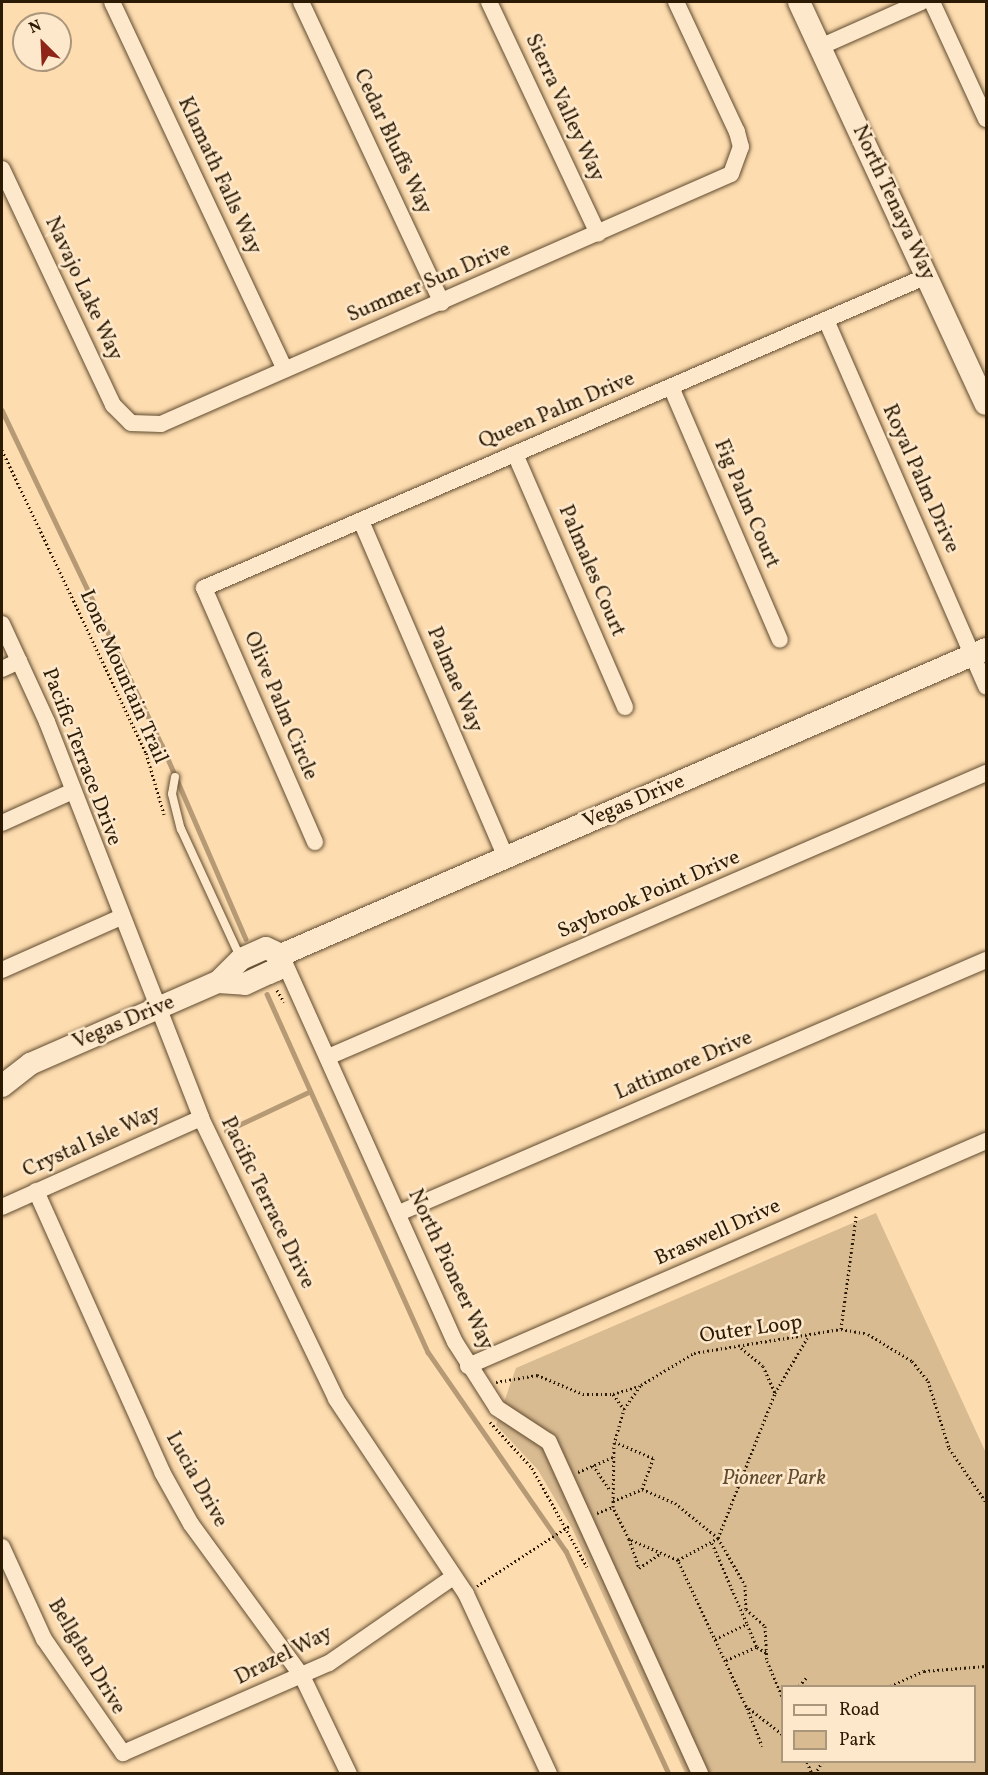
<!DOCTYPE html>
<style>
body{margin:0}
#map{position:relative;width:988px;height:1775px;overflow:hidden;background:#fddcaf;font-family:Vollkorn,serif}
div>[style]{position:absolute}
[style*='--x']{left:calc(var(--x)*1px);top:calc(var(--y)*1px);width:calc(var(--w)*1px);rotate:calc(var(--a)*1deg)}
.green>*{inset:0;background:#d9bb92}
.stream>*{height:4.5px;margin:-2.25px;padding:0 2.25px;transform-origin:2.25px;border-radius:2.25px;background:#b69a75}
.path>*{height:3px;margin-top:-1.5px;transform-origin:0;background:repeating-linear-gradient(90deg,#2c1b04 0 1.5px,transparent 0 4.5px)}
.roads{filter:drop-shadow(0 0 2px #604b2f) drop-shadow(0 0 2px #604b2f)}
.service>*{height:8px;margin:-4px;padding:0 4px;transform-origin:4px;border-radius:4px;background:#fee8cb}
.minor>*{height:16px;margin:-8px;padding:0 8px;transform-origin:8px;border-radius:8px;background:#fee8cb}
.secondary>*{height:22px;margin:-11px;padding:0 11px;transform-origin:11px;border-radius:11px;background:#fee8cb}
span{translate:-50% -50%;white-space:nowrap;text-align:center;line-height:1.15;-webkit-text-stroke:5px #fee8cb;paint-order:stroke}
.street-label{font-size:21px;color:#2c1b04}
.park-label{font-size:21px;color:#604b2f;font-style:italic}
.frame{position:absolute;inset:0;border:3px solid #2c1b04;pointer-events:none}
.legend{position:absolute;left:781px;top:1685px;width:195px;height:78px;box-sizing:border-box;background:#fee8cb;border:2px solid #aa967b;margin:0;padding:8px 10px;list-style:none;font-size:18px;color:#2c1b04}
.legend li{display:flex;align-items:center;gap:12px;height:30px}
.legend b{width:30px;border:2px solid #aa967b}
.north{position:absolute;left:12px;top:12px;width:60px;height:60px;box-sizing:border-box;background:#fee8cb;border:2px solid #aa967b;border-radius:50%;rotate:336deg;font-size:16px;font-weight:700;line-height:24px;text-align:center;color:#2c1b04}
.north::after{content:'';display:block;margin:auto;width:21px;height:27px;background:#8f2418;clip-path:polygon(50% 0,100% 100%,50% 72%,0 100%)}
</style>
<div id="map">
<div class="green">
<i style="clip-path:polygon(evenodd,876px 1213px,986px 1453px,986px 1773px,685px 1773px,572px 1528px,538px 1470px,496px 1425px,516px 1368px,876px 1213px,782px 1686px,974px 1686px,974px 1762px,782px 1762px,782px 1686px)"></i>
</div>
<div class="stream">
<i style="--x:2;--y:410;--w:371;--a:64.5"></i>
<i style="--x:162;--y:745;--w:211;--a:66.6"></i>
<i style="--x:267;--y:994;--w:393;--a:65.8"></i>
<i style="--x:428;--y:1352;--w:242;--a:55.3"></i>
<i style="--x:566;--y:1551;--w:246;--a:65.2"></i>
<i style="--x:226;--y:1131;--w:92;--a:-25.2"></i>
</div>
<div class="path">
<i style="--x:2;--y:450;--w:335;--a:64.6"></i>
<i style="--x:146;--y:753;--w:64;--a:73.6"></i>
<i style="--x:277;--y:990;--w:14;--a:60"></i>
<i style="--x:841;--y:1329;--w:114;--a:-82.4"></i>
<i style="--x:741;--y:1348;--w:28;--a:39"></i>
<i style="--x:763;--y:1366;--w:30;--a:66"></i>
<i style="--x:496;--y:1382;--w:42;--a:-9.7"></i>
<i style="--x:537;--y:1375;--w:50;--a:22.4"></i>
<i style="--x:583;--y:1394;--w:30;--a:0"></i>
<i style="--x:613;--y:1394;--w:27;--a:-17"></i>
<i style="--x:613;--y:1394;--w:19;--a:54"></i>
<i style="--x:490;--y:1422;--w:62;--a:47.6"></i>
<i style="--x:532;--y:1468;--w:113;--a:60.9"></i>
<i style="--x:593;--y:1465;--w:30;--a:56"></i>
<i style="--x:578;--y:1472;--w:38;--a:-23"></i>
<i style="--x:642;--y:1489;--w:36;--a:23"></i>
<i style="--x:675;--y:1503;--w:55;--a:39.1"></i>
<i style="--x:718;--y:1538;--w:54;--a:60.1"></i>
<i style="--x:745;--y:1585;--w:24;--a:88"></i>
<i style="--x:746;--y:1609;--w:25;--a:42"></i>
<i style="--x:765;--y:1626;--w:35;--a:87"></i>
<i style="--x:767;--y:1661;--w:38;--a:67"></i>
<i style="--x:613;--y:1501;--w:31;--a:-22"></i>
<i style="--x:642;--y:1489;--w:33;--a:-70"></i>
<i style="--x:653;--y:1458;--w:41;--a:-157.2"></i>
<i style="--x:597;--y:1513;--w:17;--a:-21"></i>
<i style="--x:629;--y:1539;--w:31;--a:71"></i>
<i style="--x:639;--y:1568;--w:25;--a:-34"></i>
<i style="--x:712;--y:1543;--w:88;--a:66.6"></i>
<i style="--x:678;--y:1560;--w:46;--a:-28.8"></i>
<i style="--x:718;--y:1538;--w:156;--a:-68.5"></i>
<i style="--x:775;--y:1393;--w:64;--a:-59.8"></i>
<i style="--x:477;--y:1586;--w:110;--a:-33.1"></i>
<i style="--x:715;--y:1639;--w:35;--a:-25"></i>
<i style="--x:747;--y:1624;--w:25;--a:67"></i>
<i style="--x:726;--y:1660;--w:34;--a:-23"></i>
<i style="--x:757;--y:1647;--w:13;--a:32"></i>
<i style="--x:799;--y:1686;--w:12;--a:-48"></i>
<i style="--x:890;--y:1686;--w:37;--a:-24"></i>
<i style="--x:924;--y:1671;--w:62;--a:-4.6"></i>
<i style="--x:747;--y:1708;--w:41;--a:68.5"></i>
<i style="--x:782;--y:1734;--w:46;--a:-142.1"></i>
<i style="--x:746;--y:1706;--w:161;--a:-115"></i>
<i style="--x:678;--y:1560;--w:53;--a:-156.8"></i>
<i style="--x:629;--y:1539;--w:36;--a:-117"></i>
<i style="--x:613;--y:1507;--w:63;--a:-89.1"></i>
<i style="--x:614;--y:1444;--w:36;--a:-74"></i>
<i style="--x:624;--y:1409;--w:29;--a:-55"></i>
<i style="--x:641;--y:1385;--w:62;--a:-31.1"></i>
<i style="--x:694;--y:1353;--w:149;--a:-9.3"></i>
<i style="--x:841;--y:1329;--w:27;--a:10"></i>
<i style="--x:868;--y:1334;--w:52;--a:31.5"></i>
<i style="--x:912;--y:1361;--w:26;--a:51"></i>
<i style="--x:928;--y:1381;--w:70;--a:72.6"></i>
<i style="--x:949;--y:1448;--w:65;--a:55.6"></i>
<i style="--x:807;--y:1762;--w:13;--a:67"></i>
<i style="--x:815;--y:1774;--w:14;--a:-60"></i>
</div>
<div class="roads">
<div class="service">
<i style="--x:175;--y:777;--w:17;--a:100"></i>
<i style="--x:172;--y:794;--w:36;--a:76"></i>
<i style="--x:181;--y:829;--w:143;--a:65.2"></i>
</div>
<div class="minor">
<i style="--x:112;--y:2;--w:406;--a:64.8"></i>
<i style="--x:301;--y:2;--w:332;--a:64.9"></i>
<i style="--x:489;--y:2;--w:256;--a:64.8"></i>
<i style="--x:932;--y:2;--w:129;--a:65.2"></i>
<i style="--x:820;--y:47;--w:111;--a:-24"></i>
<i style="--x:2;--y:169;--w:261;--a:64.8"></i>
<i style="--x:113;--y:405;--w:25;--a:45"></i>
<i style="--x:131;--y:423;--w:30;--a:2"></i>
<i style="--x:161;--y:424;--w:622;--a:-23.68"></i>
<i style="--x:731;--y:174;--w:29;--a:-70"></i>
<i style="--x:741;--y:147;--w:16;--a:-105"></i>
<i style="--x:737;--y:132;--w:144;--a:-115.1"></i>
<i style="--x:826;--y:320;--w:400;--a:66.4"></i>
<i style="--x:671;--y:387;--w:275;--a:66.7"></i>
<i style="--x:515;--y:454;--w:276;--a:66.5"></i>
<i style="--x:361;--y:521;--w:367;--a:66.7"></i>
<i style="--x:2;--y:624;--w:108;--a:65.3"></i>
<i style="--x:47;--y:722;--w:425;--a:68.7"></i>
<i style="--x:201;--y:1118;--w:312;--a:64.3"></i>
<i style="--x:336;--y:1399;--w:234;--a:56.3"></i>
<i style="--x:466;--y:1594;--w:198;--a:65.2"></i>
<i style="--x:2;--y:669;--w:19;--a:-25"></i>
<i style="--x:2;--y:823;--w:76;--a:-24.2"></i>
<i style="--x:315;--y:842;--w:277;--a:-113.6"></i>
<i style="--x:204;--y:588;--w:787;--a:-23.34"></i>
<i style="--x:281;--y:955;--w:424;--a:65.8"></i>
<i style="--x:455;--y:1342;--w:78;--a:57.5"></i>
<i style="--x:497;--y:1408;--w:62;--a:33.2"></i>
<i style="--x:549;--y:1442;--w:365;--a:65.5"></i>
<i style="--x:2;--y:970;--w:128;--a:-24"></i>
<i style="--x:328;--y:1057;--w:717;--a:-23.35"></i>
<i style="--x:36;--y:1191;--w:308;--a:65.8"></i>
<i style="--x:162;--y:1472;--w:60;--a:60.9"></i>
<i style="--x:191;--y:1524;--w:188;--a:53.9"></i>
<i style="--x:302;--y:1676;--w:109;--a:64.4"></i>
<i style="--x:2;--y:1207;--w:218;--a:-24.1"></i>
<i style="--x:399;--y:1213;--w:639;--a:-23.32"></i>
<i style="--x:468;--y:1366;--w:565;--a:-23.48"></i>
<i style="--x:2;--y:1547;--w:101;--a:65.5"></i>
<i style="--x:44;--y:1639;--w:139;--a:55.3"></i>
<i style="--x:123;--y:1753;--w:225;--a:-23.6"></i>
<i style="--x:329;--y:1663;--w:151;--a:-34.7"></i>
</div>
<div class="secondary">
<i style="--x:799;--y:2;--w:443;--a:65.1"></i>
<i style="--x:218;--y:982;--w:27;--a:4"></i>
<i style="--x:245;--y:984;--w:26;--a:-25"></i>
<i style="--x:269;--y:973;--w:8;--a:-23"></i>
<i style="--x:276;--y:970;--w:16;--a:-72"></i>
<i style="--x:2;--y:1086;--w:36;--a:-38"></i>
<i style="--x:30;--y:1064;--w:205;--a:-23.6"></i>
<i style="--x:218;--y:982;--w:33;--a:-45"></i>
<i style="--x:241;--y:959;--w:27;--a:-24"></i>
<i style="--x:266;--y:948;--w:17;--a:25"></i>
<i style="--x:281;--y:955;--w:769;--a:-23.46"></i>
</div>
</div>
<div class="street-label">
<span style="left:564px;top:108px;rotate:65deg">Sierra Valley Way</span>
<span style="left:392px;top:142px;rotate:65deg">Cedar Bluffs Way</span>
<span style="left:219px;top:176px;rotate:65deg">Klamath Falls Way</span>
<span style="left:893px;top:203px;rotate:65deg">North Tenaya Way</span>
<span style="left:429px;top:283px;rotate:-23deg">Summer Sun Drive</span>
<span style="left:83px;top:289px;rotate:65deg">Navajo Lake Way</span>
<span style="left:557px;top:411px;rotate:-23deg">Queen Palm Drive</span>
<span style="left:920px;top:479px;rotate:66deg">Royal Palm Drive</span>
<span style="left:746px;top:504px;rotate:67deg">Fig Palm Court</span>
<span style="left:591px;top:571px;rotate:67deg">Palmales Court</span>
<span style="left:123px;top:677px;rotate:66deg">Lone Mountain Trail</span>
<span style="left:454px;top:680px;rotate:67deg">Palmae Way</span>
<span style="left:280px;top:706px;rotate:67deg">Olive Palm Circle</span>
<span style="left:81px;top:757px;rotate:69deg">Pacific Terrace Drive</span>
<span style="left:634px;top:802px;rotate:-23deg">Vegas Drive</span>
<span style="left:649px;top:895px;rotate:-23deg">Saybrook Point Drive</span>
<span style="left:124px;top:1023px;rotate:-23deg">Vegas Drive</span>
<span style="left:684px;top:1066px;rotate:-23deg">Lattimore Drive</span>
<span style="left:92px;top:1142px;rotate:-24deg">Crystal Isle Way</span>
<span style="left:267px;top:1203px;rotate:64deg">Pacific Terrace Drive</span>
<span style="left:718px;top:1233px;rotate:-24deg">Braswell Drive</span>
<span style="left:450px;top:1270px;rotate:65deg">North Pioneer Way</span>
<span style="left:751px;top:1330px;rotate:-8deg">Outer Loop</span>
<span style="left:196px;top:1480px;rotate:61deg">Lucia Drive</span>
<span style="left:284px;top:1656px;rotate:-27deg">Drazel Way</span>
<span style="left:86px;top:1657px;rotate:59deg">Bellglen Drive</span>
</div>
<div class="park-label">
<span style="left:774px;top:1479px">Pioneer Park</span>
</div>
<div class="frame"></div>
<ul class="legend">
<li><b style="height:8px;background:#fee8cb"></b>Road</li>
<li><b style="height:16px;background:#d9bb92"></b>Park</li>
</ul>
<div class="north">N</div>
</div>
